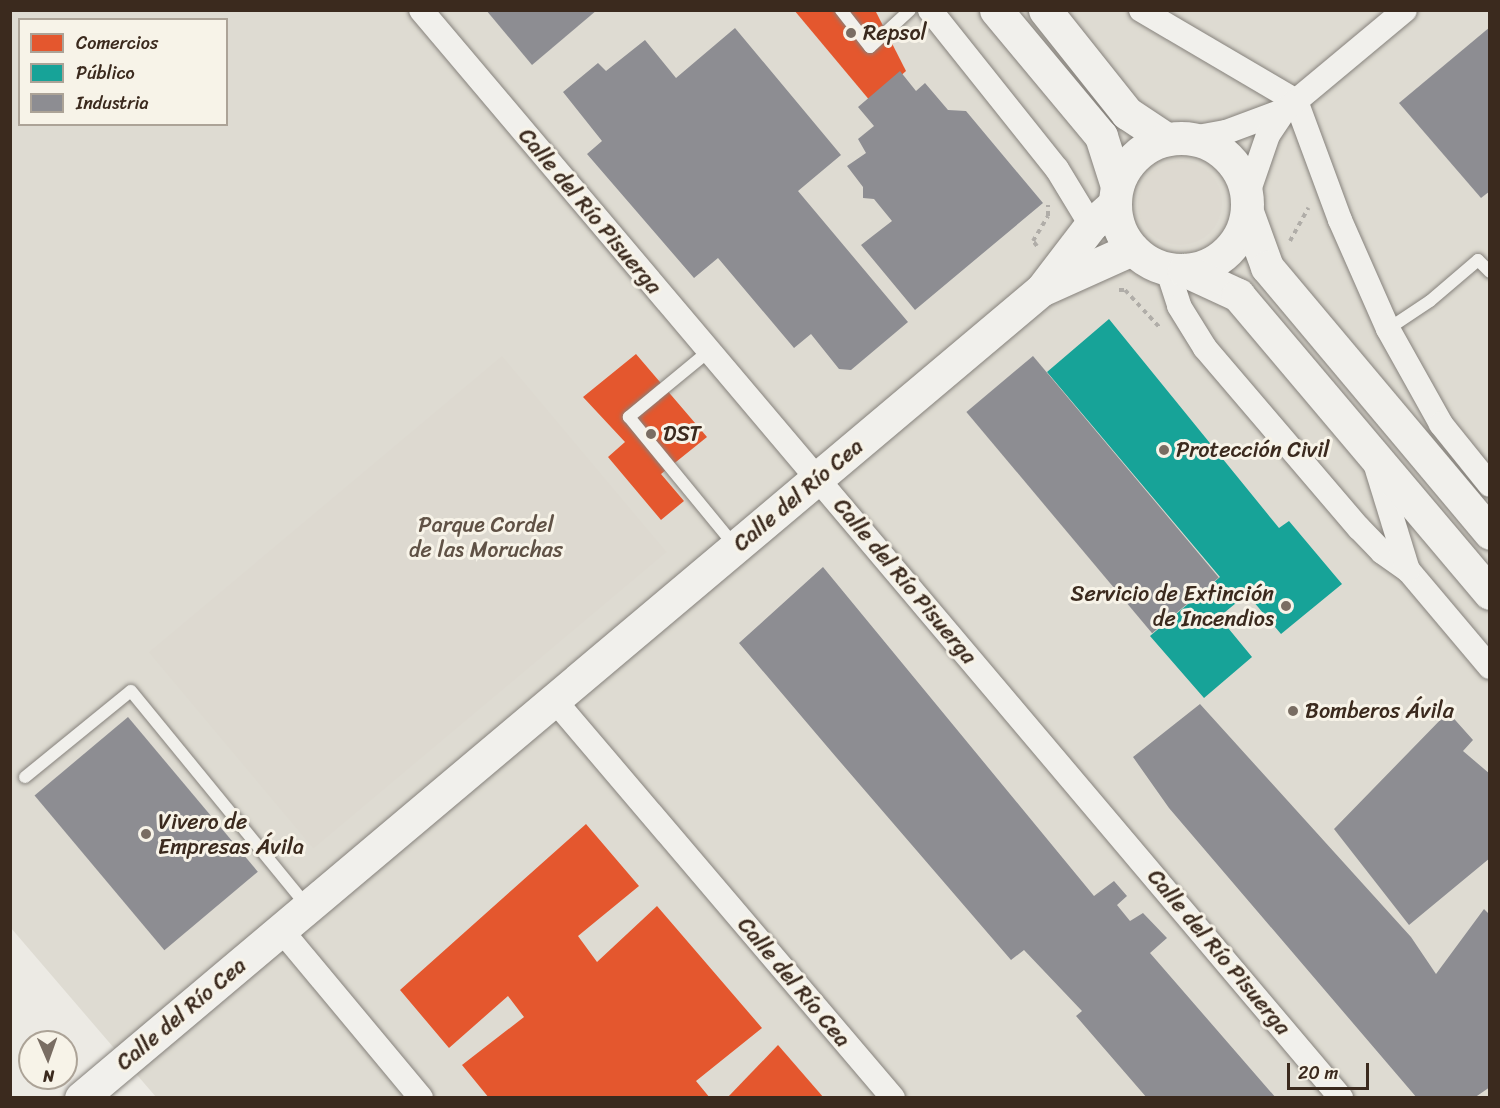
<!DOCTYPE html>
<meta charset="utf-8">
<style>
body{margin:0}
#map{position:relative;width:1500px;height:1108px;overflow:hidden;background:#eceae4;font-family:Sriracha,sans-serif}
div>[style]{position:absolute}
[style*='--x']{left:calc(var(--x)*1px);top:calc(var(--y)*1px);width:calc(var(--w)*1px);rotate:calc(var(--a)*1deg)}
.built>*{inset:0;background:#dedbd2}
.green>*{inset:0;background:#ddd9d0;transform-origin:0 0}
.round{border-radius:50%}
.shops>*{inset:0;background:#e4572e}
.public>*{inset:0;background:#17a398}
.industry>*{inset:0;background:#8d8d92;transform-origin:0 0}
.path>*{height:4px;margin-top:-2px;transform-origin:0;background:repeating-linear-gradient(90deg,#b0ada8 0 4.5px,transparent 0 9px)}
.roads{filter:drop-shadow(0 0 2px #86827c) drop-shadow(0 0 2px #86827c)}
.lane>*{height:12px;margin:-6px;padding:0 6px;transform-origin:6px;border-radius:6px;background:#f1f0ec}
.street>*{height:24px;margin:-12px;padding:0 12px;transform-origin:12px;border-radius:12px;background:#f1f0ec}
.secondary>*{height:33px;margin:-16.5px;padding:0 16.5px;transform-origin:16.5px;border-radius:16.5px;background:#f1f0ec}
.highway>*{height:33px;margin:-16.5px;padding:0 16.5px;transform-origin:16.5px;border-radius:16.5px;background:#f1f0ec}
.highway>.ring{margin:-16.5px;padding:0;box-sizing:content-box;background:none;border:33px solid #f1f0ec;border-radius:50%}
.dots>*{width:16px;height:16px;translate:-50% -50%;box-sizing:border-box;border:3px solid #f7f3e8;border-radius:50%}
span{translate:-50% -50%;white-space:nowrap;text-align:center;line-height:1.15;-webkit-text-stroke:6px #f7f3e8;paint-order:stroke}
.poi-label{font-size:22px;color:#3b2a1e}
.left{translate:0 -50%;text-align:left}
.right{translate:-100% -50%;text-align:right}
.street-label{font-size:22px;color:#3b2a1e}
.park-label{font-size:22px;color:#605246}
.frame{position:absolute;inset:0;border:12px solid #3b2a1e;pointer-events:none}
.legend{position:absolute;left:18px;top:18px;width:210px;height:108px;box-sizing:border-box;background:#f7f3e8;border:2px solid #aca397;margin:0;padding:8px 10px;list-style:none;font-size:18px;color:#3b2a1e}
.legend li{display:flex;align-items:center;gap:12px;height:30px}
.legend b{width:30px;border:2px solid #aca397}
.north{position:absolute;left:18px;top:1030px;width:60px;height:60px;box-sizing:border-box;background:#f7f3e8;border:2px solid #aca397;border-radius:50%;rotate:178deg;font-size:16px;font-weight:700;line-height:24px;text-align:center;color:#3b2a1e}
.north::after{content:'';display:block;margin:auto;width:21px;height:27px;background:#796d63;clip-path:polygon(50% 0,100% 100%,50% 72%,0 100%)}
.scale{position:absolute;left:1287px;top:1063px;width:82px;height:27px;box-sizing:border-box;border:3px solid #3b2a1e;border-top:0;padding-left:8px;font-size:18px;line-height:21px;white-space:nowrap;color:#3b2a1e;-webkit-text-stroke:4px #f7f3e8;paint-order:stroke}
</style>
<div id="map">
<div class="built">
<i style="clip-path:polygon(evenodd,10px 11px,1489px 11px,1489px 1097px,156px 1097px,11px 928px,10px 11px,20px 20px,226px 20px,226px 124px,20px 124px,20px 20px)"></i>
</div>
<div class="green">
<i class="round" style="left:1138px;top:161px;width:84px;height:84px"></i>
<i style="left:502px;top:356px;width:256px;height:461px;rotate:50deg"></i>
</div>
<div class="shops">
<i style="clip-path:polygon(794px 10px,875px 10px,906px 71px,871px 102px)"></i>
<i style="clip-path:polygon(636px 354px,707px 437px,661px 474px,684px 501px,661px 520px,608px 457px,625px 442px,583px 397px)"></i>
<i style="clip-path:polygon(586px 824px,639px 886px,578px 936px,597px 962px,657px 906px,762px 1028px,696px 1081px,710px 1098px,489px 1098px,462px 1065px,524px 1017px,508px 996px,449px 1048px,400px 990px)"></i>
<i style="clip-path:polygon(778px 1045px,824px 1098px,727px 1098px)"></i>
</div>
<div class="public">
<i style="clip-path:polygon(1109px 319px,1279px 528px,1289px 521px,1342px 584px,1281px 634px,1247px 594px,1219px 617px,1252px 657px,1204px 698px,1150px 636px,1220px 577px,1047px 372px)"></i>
</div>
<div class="industry">
<i style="clip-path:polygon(486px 10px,597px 10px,532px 65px)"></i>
<i style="clip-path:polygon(1490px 27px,1490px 191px,1481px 198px,1399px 103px)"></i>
<i style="clip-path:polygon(735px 28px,841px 155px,798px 191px,908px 322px,851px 370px,839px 369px,811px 334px,794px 348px,718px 258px,694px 278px,587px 154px,602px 141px,563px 92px,598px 63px,606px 71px,645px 40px,676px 78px)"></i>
<i style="clip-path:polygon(900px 71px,916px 91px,925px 83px,948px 110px,966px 111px,1043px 203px,915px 310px,861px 245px,892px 221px,874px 199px,863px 198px,863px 187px,847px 166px,866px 153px,858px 139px,874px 126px,858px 107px)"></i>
<i style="left:1033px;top:356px;width:289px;height:87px;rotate:50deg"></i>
<i style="clip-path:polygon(823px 567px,1094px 896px,1114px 881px,1127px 896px,1117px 905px,1130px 921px,1143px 913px,1167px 938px,1150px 953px,1276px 1098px,1147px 1098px,1076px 1016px,1082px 1011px,1024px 950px,1011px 960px,836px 757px,739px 643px)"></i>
<i style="clip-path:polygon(1200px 704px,1411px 937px,1436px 974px,1484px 909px,1490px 915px,1490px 1087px,1474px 1098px,1417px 1098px,1169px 808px,1133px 757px)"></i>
<i style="clip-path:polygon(1448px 712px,1473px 740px,1463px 751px,1490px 774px,1490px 858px,1409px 925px,1334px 829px)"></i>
<i style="left:128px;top:717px;width:202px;height:122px;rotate:50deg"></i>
</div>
<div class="path">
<i style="--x:1290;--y:241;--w:38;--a:-61"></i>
<i style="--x:1037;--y:246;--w:6;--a:-129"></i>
<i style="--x:1033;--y:241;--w:29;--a:-59"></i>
<i style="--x:1048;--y:216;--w:11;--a:-90"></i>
<i style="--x:1119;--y:290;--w:6;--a:0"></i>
<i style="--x:1125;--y:290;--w:53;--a:47.3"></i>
</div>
<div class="roads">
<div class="lane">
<i style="--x:841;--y:10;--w:47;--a:51.9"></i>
<i style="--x:870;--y:47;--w:54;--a:-42.8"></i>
<i style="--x:1388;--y:329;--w:50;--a:-33.7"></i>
<i style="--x:1430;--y:301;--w:63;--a:-40.5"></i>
<i style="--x:1478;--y:260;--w:17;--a:45"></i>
<i style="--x:709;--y:351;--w:104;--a:140.5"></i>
<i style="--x:629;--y:417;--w:167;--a:50.6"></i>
<i style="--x:25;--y:777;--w:136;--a:-39.1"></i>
<i style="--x:131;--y:691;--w:276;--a:50.7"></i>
</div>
<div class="street">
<i style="--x:421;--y:10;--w:1425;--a:49.78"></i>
<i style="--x:930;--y:10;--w:203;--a:51.4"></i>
<i style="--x:1057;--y:169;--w:66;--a:58.7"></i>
<i style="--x:1141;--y:10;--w:180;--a:30.4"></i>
<i style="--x:1296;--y:101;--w:127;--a:69.7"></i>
<i style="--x:1340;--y:220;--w:119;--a:66.2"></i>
<i style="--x:1388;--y:329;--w:109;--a:60.8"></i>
<i style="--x:1441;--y:424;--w:78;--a:51.2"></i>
<i style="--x:1192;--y:138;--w:35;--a:-10"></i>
<i style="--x:1226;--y:132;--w:63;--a:-20.4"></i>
<i style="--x:1285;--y:110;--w:156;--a:-39.8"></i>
<i style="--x:1247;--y:196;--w:65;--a:-71"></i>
<i style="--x:1268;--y:135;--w:30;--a:-56"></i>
<i style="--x:1167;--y:268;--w:40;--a:72"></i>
<i style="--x:1179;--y:306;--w:49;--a:58.2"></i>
<i style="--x:1205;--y:348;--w:237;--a:49.5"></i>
<i style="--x:1359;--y:528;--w:33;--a:46"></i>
<i style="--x:1382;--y:552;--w:32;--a:35"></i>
<i style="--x:1408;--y:570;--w:127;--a:49.8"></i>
<i style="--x:1375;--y:463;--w:112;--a:72.9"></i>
<i style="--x:556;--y:702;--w:520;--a:49.6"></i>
<i style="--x:282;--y:931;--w:217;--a:50.2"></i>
</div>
<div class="secondary">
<i style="--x:1042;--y:289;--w:81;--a:-52.6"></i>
<i style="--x:1091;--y:225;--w:31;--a:-42"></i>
<i style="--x:81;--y:1098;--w:1255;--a:-40.09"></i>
<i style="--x:1041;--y:290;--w:100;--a:-24.3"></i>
</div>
<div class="highway">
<i style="--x:996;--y:10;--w:164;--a:50.2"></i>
<i style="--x:1101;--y:136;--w:52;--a:72.3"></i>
<i style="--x:1045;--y:10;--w:132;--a:51.5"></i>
<i style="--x:1127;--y:113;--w:47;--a:33.7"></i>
<i class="ring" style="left:1115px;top:138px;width:99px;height:99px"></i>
<i style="--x:1247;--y:212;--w:59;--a:70"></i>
<i style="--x:1267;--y:267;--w:347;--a:50"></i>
<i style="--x:1184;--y:270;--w:60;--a:24.8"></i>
<i style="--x:1238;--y:295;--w:390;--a:49.8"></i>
</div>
</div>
<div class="dots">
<i style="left:851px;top:33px;background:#796d63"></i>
<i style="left:651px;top:434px;background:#796d63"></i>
<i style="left:1164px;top:450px;background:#796d63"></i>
<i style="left:1286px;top:606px;background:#796d63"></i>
<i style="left:1293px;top:711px;background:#796d63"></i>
<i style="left:146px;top:834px;background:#796d63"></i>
</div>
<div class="poi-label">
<span class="left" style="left:863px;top:33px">Repsol</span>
<span class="left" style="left:663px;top:434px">DST</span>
<span class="left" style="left:1176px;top:450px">Protección Civil</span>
<span class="right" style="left:1274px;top:606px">Servicio de Extinción<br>de Incendios</span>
<span class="left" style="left:1305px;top:711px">Bomberos Ávila</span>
<span class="left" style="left:158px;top:834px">Vivero de<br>Empresas Ávila</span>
</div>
<div class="street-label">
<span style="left:590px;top:211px;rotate:50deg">Calle del Río Pisuerga</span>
<span style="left:798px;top:495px;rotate:-40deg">Calle del Río Cea</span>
<span style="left:905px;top:581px;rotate:50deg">Calle del Río Pisuerga</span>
<span style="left:1219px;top:952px;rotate:50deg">Calle del Río Pisuerga</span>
<span style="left:794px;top:982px;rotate:50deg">Calle del Río Cea</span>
<span style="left:181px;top:1014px;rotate:-40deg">Calle del Río Cea</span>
</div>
<div class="park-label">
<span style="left:486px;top:537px">Parque Cordel<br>de las Moruchas</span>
</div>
<div class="frame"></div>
<ul class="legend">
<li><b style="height:16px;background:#e4572e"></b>Comercios</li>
<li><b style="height:16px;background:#17a398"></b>Público</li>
<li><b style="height:16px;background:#8d8d92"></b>Industria</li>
</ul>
<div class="north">N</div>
<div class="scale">20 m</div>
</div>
